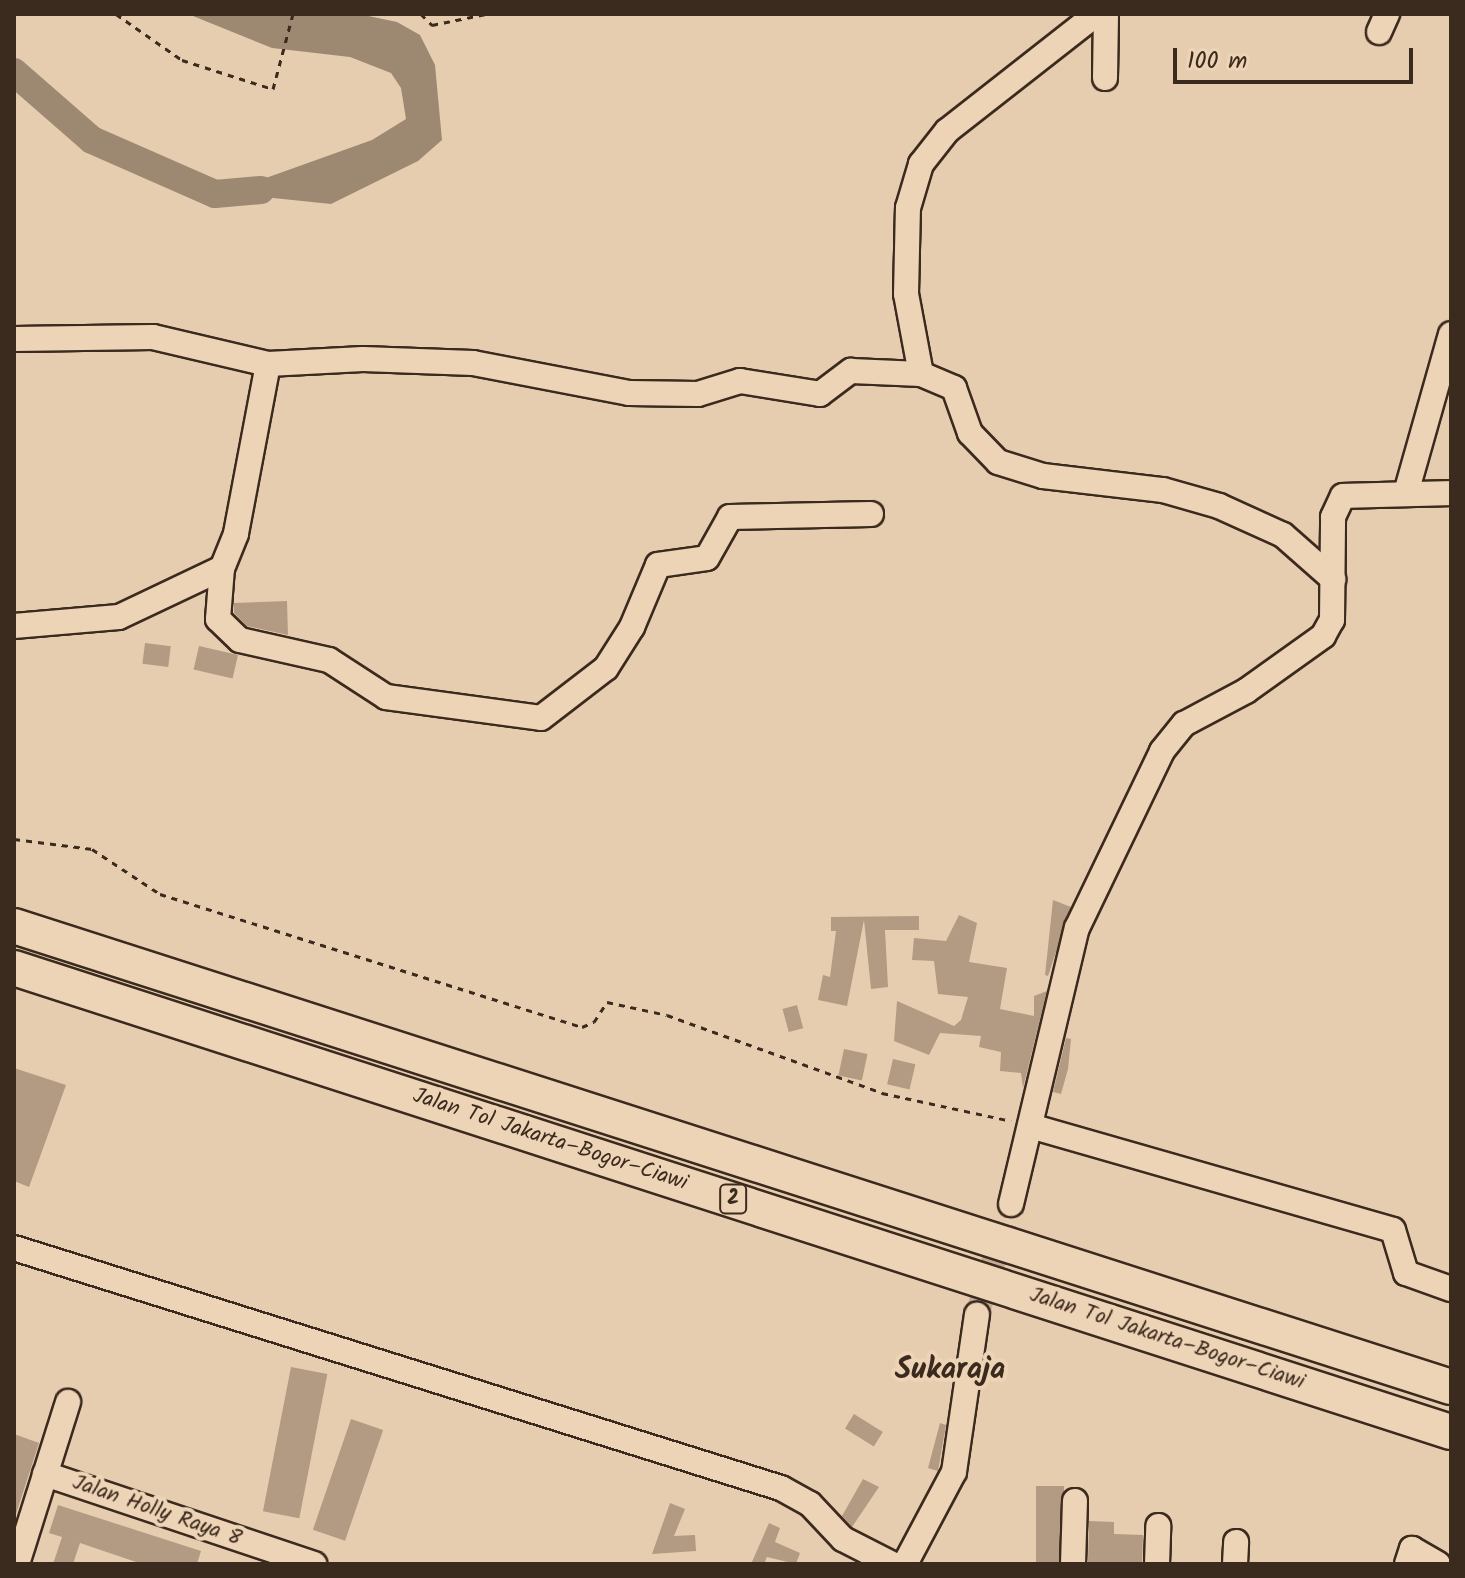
<!DOCTYPE html>
<meta charset="utf-8">
<style>
body{margin:0}
#map{position:relative;width:1465px;height:1578px;overflow:hidden;background:#e7cdb0;font-family:Kalam,sans-serif}
div>[style]{position:absolute}
[style*='--x']{left:calc(var(--x)*1px);top:calc(var(--y)*1px);width:calc(var(--w)*1px);rotate:calc(var(--a)*1deg)}
.water>*{inset:0;background:#9d8872}
.river>*{height:28px;margin:-14px;padding:0 14px;transform-origin:14px;border-radius:14px;background:#9d8872}
.building>*{inset:0;background:#b29a83;transform-origin:0 0}
.minor-tunnel>*{height:24px;margin-top:-12px;transform-origin:0;background:repeating-linear-gradient(90deg,#c5ac93 0 24px,transparent 0 36px)}
.path>*{height:3px;margin-top:-1.5px;transform-origin:0;background:repeating-linear-gradient(90deg,#3b2a1e 0 6px,transparent 0 12px)}
.roads{filter:drop-shadow(2px 0 #3b2a1e) drop-shadow(-2px 0 #3b2a1e) drop-shadow(0 2px #3b2a1e) drop-shadow(0 -2px #3b2a1e)}
.minor>*{height:24px;margin:-12px;padding:0 12px;transform-origin:12px;border-radius:12px;background:#eed4b6}
.highway>*{height:34px;margin:-17px;padding:0 17px;transform-origin:17px;border-radius:17px;background:#eed4b6}
span{translate:-50% -50%;white-space:nowrap;text-align:center;line-height:1.15;-webkit-text-stroke:8px #eed4b6;paint-order:stroke}
.shield-label span{padding:2px 6px;background:#eed4b6;border:2px solid;border-radius:6px;-webkit-text-stroke-width:0}
.shield-label{font-size:20px;color:#3b2a1e;font-weight:700}
.street-label{font-size:22px;color:#3b2a1e}
.district-label{font-size:30px;color:#3b2a1e;font-weight:700}
.frame{position:absolute;inset:0;border:16px solid #3b2a1e;pointer-events:none}
.scale{position:absolute;left:1173px;top:48px;width:240px;height:36px;box-sizing:border-box;border:4px solid #3b2a1e;border-top:0;padding-left:10px;font-size:24px;line-height:28px;white-space:nowrap;color:#3b2a1e;-webkit-text-stroke:6px #eed4b6;paint-order:stroke}
</style>
<div id="map">
<div class="water">
<div style="clip-path:polygon(188px 14px,359px 14px,397px 22px,420px 35px,435px 65px,442px 140px,418px 161px,331px 204px,224px 193px,372px 140px,406px 119px,401px 88px,391px 73px,350px 57px,272px 48px)"></div>
</div>
<div class="river">
<div style="--x:14;--y:72;--w:103;--a:41.1"></div>
<div style="--x:92;--y:140;--w:134;--a:23.7"></div>
<div style="--x:215;--y:194;--w:46;--a:-5"></div>
</div>
<div class="building">
<div style="clip-path:polygon(287px 601px,288px 635px,247px 626px,234px 613px,234px 603px)"></div>
<div style="left:145px;top:643px;width:26px;height:21px;rotate:7deg"></div>
<div style="left:199px;top:646px;width:40px;height:24px;rotate:13deg"></div>
<div style="clip-path:polygon(1053px 900px,1071px 907px,1048px 976px,1045px 975px)"></div>
<div style="clip-path:polygon(959px 915px,977px 923px,969px 962px,1007px 968px,1000px 1009px,1034px 1016px,1034px 996px,1047px 991px,1023px 1088px,1021px 1073px,1000px 1071px,1001px 1052px,979px 1047px,981px 1036px,940px 1033px,929px 1055px,894px 1041px,897px 1001px,954px 1026px,961px 1020px,968px 997px,938px 994px,934px 961px,912px 960px,914px 938px,946px 941px)"></div>
<div style="clip-path:polygon(919px 916px,919px 930px,885px 930px,888px 987px,871px 989px,864px 920px,847px 1006px,818px 1000px,823px 975px,830px 977px,836px 931px,831px 931px,831px 917px)"></div>
<div style="left:797px;top:1005px;width:24px;height:15px;rotate:75deg"></div>
<div style="clip-path:polygon(1066px 1038px,1071px 1039px,1068px 1069px,1061px 1094px,1053px 1092px)"></div>
<div style="left:844px;top:1049px;width:24px;height:27px;rotate:12deg"></div>
<div style="left:893px;top:1059px;width:23px;height:26px;rotate:13deg"></div>
<div style="clip-path:polygon(14px 1068px,66px 1085px,29px 1187px,14px 1181px)"></div>
<div style="left:291px;top:1367px;width:37px;height:147px;rotate:11deg"></div>
<div style="left:854px;top:1414px;width:34px;height:17px;rotate:32deg"></div>
<div style="left:351px;top:1419px;width:34px;height:117px;rotate:19deg"></div>
<div style="clip-path:polygon(940px 1423px,946px 1425px,938px 1471px,928px 1468px)"></div>
<div style="clip-path:polygon(14px 1434px,39px 1443px,16px 1514px,14px 1514px)"></div>
<div style="clip-path:polygon(863px 1479px,879px 1487px,852px 1527px,842px 1516px)"></div>
<div style="left:1036px;top:1486px;width:28px;height:78px"></div>
<div style="clip-path:polygon(670px 1503px,685px 1509px,674px 1536px,695px 1535px,696px 1551px,652px 1554px)"></div>
<div style="clip-path:polygon(58px 1505px,201px 1551px,197px 1564px,142px 1564px,80px 1543px,73px 1564px,53px 1564px,62px 1537px,49px 1533px)"></div>
<div style="clip-path:polygon(1089px 1521px,1114px 1522px,1114px 1534px,1143px 1535px,1142px 1564px,1088px 1564px)"></div>
<div style="clip-path:polygon(769px 1523px,780px 1528px,775px 1542px,800px 1553px,796px 1564px,767px 1557px,764px 1564px,751px 1564px)"></div>
</div>
<div class="minor-tunnel">
<div style="--x:977;--y:1315;--w:116;--a:-73"></div>
</div>
<div class="path">
<div style="--x:116;--y:14;--w:80;--a:34.9"></div>
<div style="--x:182;--y:60;--w:96;--a:17.7"></div>
<div style="--x:273;--y:89;--w:78;--a:-75.1"></div>
<div style="--x:421;--y:14;--w:16;--a:45"></div>
<div style="--x:432;--y:25;--w:55;--a:-11.5"></div>
<div style="--x:14;--y:839;--w:79;--a:7.3"></div>
<div style="--x:92;--y:849;--w:82;--a:33.5"></div>
<div style="--x:160;--y:894;--w:442;--a:17.5"></div>
<div style="--x:582;--y:1027;--w:13;--a:-23"></div>
<div style="--x:594;--y:1022;--w:24;--a:-57"></div>
<div style="--x:607;--y:1002;--w:61;--a:12.2"></div>
<div style="--x:667;--y:1015;--w:229;--a:19.9"></div>
<div style="--x:882;--y:1093;--w:132;--a:12.2"></div>
</div>
<div class="roads">
<div class="minor">
<div style="--x:1379;--y:32;--w:20;--a:-66"></div>
<div style="--x:1105;--y:78;--w:64;--a:-89.1"></div>
<div style="--x:14;--y:339;--w:139;--a:-0.8"></div>
<div style="--x:153;--y:337;--w:118;--a:13.2"></div>
<div style="--x:268;--y:364;--w:95;--a:-3"></div>
<div style="--x:363;--y:359;--w:110;--a:2.1"></div>
<div style="--x:473;--y:363;--w:159;--a:10.9"></div>
<div style="--x:629;--y:393;--w:69;--a:0.8"></div>
<div style="--x:698;--y:394;--w:44;--a:-17.2"></div>
<div style="--x:740;--y:381;--w:81;--a:9.2"></div>
<div style="--x:820;--y:394;--w:39;--a:-37"></div>
<div style="--x:851;--y:371;--w:70;--a:2.5"></div>
<div style="--x:921;--y:374;--w:36;--a:23"></div>
<div style="--x:954;--y:388;--w:48;--a:70.4"></div>
<div style="--x:970;--y:433;--w:40;--a:46"></div>
<div style="--x:998;--y:462;--w:47;--a:17.3"></div>
<div style="--x:1043;--y:476;--w:121;--a:6.7"></div>
<div style="--x:1163;--y:490;--w:58;--a:15.9"></div>
<div style="--x:1219;--y:506;--w:70;--a:24.4"></div>
<div style="--x:1283;--y:535;--w:67;--a:41.3"></div>
<div style="--x:268;--y:364;--w:173;--a:100.7"></div>
<div style="--x:236;--y:534;--w:37;--a:112"></div>
<div style="--x:222;--y:568;--w:51;--a:94.5"></div>
<div style="--x:218;--y:619;--w:30;--a:44"></div>
<div style="--x:240;--y:640;--w:91;--a:12.7"></div>
<div style="--x:329;--y:660;--w:68;--a:33"></div>
<div style="--x:386;--y:697;--w:156;--a:7.7"></div>
<div style="--x:541;--y:718;--w:82;--a:-37.6"></div>
<div style="--x:606;--y:668;--w:49;--a:-57.6"></div>
<div style="--x:632;--y:627;--w:67;--a:-67.2"></div>
<div style="--x:658;--y:565;--w:49;--a:-8.1"></div>
<div style="--x:707;--y:558;--w:47;--a:-60.7"></div>
<div style="--x:730;--y:517;--w:141;--a:-1.2"></div>
<div style="--x:921;--y:374;--w:81;--a:-100.6"></div>
<div style="--x:906;--y:294;--w:86;--a:-88.7"></div>
<div style="--x:908;--y:208;--w:46;--a:-73.5"></div>
<div style="--x:921;--y:164;--w:42;--a:-51.8"></div>
<div style="--x:947;--y:131;--w:189;--a:-38.1"></div>
<div style="--x:1406;--y:493;--w:165;--a:-74.2"></div>
<div style="--x:14;--y:626;--w:105;--a:-4.9"></div>
<div style="--x:119;--y:617;--w:114;--a:-25.4"></div>
<div style="--x:1034;--y:1127;--w:373;--a:16"></div>
<div style="--x:1393;--y:1230;--w:45;--a:73.2"></div>
<div style="--x:1406;--y:1273;--w:48;--a:19.6"></div>
<div style="--x:1011;--y:1204;--w:284;--a:-76.6"></div>
<div style="--x:1077;--y:928;--w:196;--a:-64.3"></div>
<div style="--x:1162;--y:751;--w:35;--a:-51"></div>
<div style="--x:1184;--y:724;--w:70;--a:-28"></div>
<div style="--x:1246;--y:691;--w:95;--a:-35.5"></div>
<div style="--x:1323;--y:636;--w:18;--a:-61"></div>
<div style="--x:1332;--y:620;--w:103;--a:-89.4"></div>
<div style="--x:1333;--y:517;--w:23;--a:-65"></div>
<div style="--x:1343;--y:496;--w:108;--a:-1.6"></div>
<div style="--x:14;--y:1248;--w:804;--a:17.38"></div>
<div style="--x:781;--y:1488;--w:33;--a:29"></div>
<div style="--x:810;--y:1504;--w:48;--a:46.7"></div>
<div style="--x:843;--y:1539;--w:55;--a:27"></div>
<div style="--x:45;--y:1474;--w:284;--a:18.5"></div>
<div style="--x:17;--y:1564;--w:170;--a:-72.5"></div>
<div style="--x:905;--y:1564;--w:104;--a:-62"></div>
<div style="--x:954;--y:1472;--w:159;--a:-81.7"></div>
<div style="--x:1073;--y:1564;--w:63;--a:-88.2"></div>
<div style="--x:1157;--y:1564;--w:38;--a:-88"></div>
<div style="--x:1235;--y:1564;--w:22;--a:-87"></div>
<div style="--x:1407;--y:1564;--w:16;--a:-72"></div>
<div style="--x:1412;--y:1549;--w:30;--a:30"></div>
</div>
<div class="highway">
<div style="--x:14;--y:926;--w:1509;--a:17.79"></div>
<div style="--x:14;--y:968;--w:1510;--a:17.9"></div>
</div>
</div>
<div class="shield-label">
<span style="left:733px;top:1199px">2</span>
</div>
<div class="street-label">
<span style="left:550px;top:1140px;rotate:18deg">Jalan Tol Jakarta–Bogor–Ciawi</span>
<span style="left:1167px;top:1339px;rotate:18deg">Jalan Tol Jakarta–Bogor–Ciawi</span>
<span style="left:157px;top:1511px;rotate:19deg">Jalan Holly Raya 8</span>
</div>
<div class="district-label">
<span style="left:950px;top:1370px">Sukaraja</span>
</div>
<div class="frame"></div>
<div class="scale">100 m</div>
</div>
